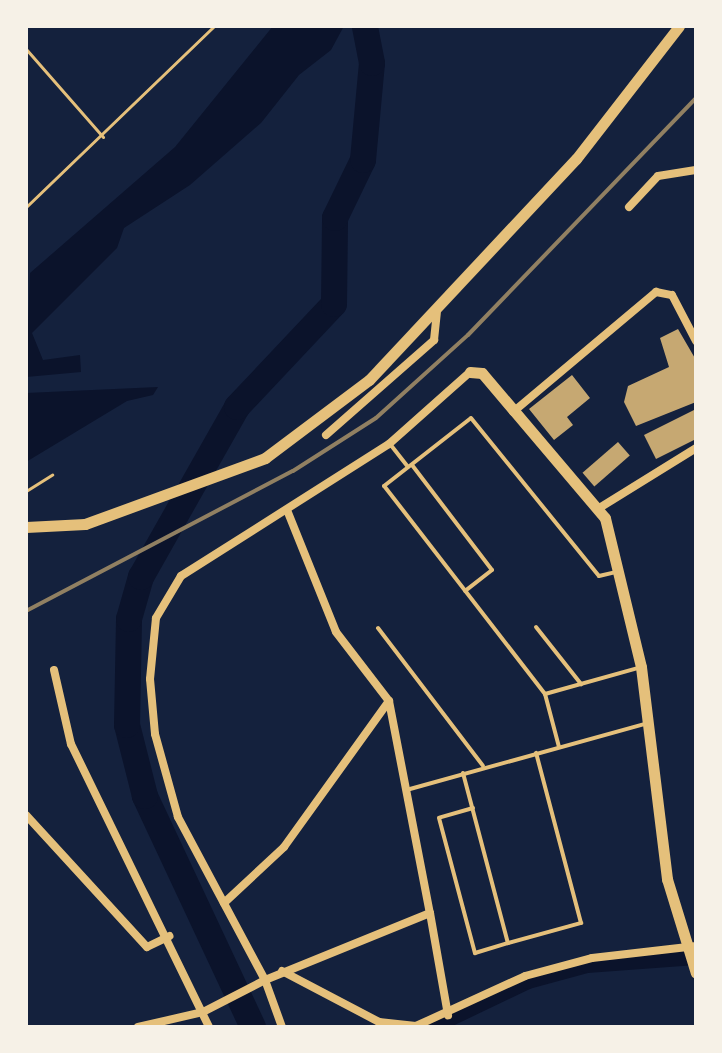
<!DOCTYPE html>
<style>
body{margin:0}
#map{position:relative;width:722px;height:1053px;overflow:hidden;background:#14213d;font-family:Montserrat,sans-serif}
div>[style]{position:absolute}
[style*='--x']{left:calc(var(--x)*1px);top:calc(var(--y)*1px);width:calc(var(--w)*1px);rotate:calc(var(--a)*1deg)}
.water>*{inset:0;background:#0b132b}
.canal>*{height:16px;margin:-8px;padding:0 8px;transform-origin:8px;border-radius:8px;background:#0b132b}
.river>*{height:26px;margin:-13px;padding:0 13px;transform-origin:13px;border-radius:13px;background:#0b132b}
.building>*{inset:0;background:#c6a872;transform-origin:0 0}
.path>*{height:3px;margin:-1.5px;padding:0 1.5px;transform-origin:1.5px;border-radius:1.5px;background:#e5c07b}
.service>*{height:4px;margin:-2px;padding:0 2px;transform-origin:2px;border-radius:2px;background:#e5c07b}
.minor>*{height:8px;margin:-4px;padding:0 4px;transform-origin:4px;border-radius:4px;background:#e5c07b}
.tertiary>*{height:11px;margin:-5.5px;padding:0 5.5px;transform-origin:5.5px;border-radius:5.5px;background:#e5c07b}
.rail>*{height:4px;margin:-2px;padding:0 2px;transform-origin:2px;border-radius:2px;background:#918062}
span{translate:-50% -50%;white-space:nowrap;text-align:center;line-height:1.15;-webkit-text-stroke:6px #f6f1e7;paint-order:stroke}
.frame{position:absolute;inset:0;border:28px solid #f6f1e7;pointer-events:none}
</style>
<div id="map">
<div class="water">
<div style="clip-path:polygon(273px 26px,344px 26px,331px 50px,299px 75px,261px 123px,190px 185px,124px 228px,117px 248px,32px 333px,43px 360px,80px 355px,81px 372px,26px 377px,30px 273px,175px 147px)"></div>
<div style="clip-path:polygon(158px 387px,153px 395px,127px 401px,26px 462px,26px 393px)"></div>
</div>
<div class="canal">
<div style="--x:432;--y:1027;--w:106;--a:-25.6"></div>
<div style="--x:528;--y:981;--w:61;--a:-15.2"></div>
<div style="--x:587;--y:965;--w:109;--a:-4.2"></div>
</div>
<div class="river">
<div style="--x:253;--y:1027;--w:255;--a:-115.1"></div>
<div style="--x:145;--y:796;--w:73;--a:-104.2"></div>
<div style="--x:127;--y:725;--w:106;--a:-88.9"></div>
<div style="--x:129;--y:619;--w:44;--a:-74.1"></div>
<div style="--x:141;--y:577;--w:195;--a:-60.5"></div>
<div style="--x:237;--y:407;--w:141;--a:-46.7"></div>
<div style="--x:334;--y:304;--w:86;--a:-89.3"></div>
<div style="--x:335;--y:218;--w:64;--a:-64.2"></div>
<div style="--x:363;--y:160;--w:97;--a:-84.7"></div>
<div style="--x:372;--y:63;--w:38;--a:-101"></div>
</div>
<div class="building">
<div style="clip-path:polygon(678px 329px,696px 360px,696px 402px,636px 426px,624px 402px,628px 386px,669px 367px,660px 338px)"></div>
<div style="clip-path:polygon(572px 375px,590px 398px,567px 417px,573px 425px,554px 440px,529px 409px)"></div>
<div style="clip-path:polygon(696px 409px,696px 439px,656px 459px,644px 435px)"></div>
<div style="left:618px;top:442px;width:18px;height:47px;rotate:49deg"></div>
</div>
<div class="path">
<div style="--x:26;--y:49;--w:117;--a:48.8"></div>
<div style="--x:26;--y:207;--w:261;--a:-43.9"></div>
<div style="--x:26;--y:491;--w:31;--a:-32"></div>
</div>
<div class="service">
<div style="--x:390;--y:444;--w:29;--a:52"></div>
<div style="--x:412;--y:465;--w:132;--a:52.7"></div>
<div style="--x:492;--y:570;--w:34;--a:142"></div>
<div style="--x:536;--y:627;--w:73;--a:51.7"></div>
<div style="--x:378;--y:628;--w:173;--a:52.7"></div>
<div style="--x:545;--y:694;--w:97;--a:-15.6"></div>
<div style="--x:559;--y:747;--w:55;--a:-104.8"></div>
<div style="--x:545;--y:694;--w:263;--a:-127.7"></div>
<div style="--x:384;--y:486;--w:110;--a:-38"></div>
<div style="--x:471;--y:418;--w:203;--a:51"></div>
<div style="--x:599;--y:576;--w:17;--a:-13"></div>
<div style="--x:463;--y:773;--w:176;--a:75.2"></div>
<div style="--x:508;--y:943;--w:76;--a:-15.3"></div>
<div style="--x:581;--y:923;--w:176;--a:-104.8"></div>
<div style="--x:410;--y:789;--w:243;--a:-15.5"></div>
<div style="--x:473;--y:808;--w:35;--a:164"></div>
<div style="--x:439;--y:818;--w:140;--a:75.1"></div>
<div style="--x:475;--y:953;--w:34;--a:-17"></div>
</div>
<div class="minor">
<div style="--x:629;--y:207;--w:42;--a:-46.9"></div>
<div style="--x:658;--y:176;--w:38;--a:-9"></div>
<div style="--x:513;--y:412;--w:187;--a:-40"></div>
<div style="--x:656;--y:292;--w:16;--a:11"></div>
<div style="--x:672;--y:295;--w:52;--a:62.4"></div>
<div style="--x:326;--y:435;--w:144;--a:-41.3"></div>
<div style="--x:434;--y:340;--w:27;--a:-84"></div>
<div style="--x:601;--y:507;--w:112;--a:-31.8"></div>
<div style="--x:287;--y:510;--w:131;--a:68.1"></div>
<div style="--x:336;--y:632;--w:87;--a:52.5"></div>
<div style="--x:389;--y:701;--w:216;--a:79.1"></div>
<div style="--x:430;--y:913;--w:178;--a:157.9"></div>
<div style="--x:265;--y:980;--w:185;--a:-118.1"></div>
<div style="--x:178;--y:817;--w:86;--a:-105.5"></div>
<div style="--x:155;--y:734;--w:55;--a:-95.2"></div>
<div style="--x:150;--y:679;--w:61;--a:-84.4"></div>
<div style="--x:156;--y:618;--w:49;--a:-59.2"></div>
<div style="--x:181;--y:576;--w:246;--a:-32.4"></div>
<div style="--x:389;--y:444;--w:108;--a:-41.6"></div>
<div style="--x:54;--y:670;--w:76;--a:77.1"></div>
<div style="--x:71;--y:744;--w:315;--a:64"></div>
<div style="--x:26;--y:815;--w:179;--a:47.5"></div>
<div style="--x:147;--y:947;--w:25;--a:-26"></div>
<div style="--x:224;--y:903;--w:82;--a:-43"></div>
<div style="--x:284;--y:847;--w:180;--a:-54.3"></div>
<div style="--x:430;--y:913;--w:104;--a:80"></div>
<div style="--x:282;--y:971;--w:110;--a:27.7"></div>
<div style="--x:379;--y:1022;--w:37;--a:6"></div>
<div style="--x:416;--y:1026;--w:120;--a:-24.6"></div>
<div style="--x:525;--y:976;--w:69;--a:-15"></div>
<div style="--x:592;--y:958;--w:105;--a:-6.6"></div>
<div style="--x:138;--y:1027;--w:67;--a:-13"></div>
<div style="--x:203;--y:1012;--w:70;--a:-27.3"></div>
<div style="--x:265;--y:980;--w:50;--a:70.1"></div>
</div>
<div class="tertiary">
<div style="--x:470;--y:372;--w:12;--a:5"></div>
<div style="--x:482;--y:373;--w:190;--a:49.7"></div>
<div style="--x:605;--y:518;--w:153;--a:76.4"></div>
<div style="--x:641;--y:667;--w:214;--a:83"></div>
<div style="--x:667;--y:879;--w:98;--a:72.9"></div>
<div style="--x:26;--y:527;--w:59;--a:-2.9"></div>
<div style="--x:85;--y:524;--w:192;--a:-20.1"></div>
<div style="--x:265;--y:458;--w:130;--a:-36.9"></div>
<div style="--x:369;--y:380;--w:303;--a:-46.9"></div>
<div style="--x:576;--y:159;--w:168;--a:-52.2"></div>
</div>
<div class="rail">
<div style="--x:26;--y:611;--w:301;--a:-27.7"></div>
<div style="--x:293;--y:471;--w:98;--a:-32.6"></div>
<div style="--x:376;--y:418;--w:124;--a:-42.1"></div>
<div style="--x:468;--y:335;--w:329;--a:-46.1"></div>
</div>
<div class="frame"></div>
</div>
